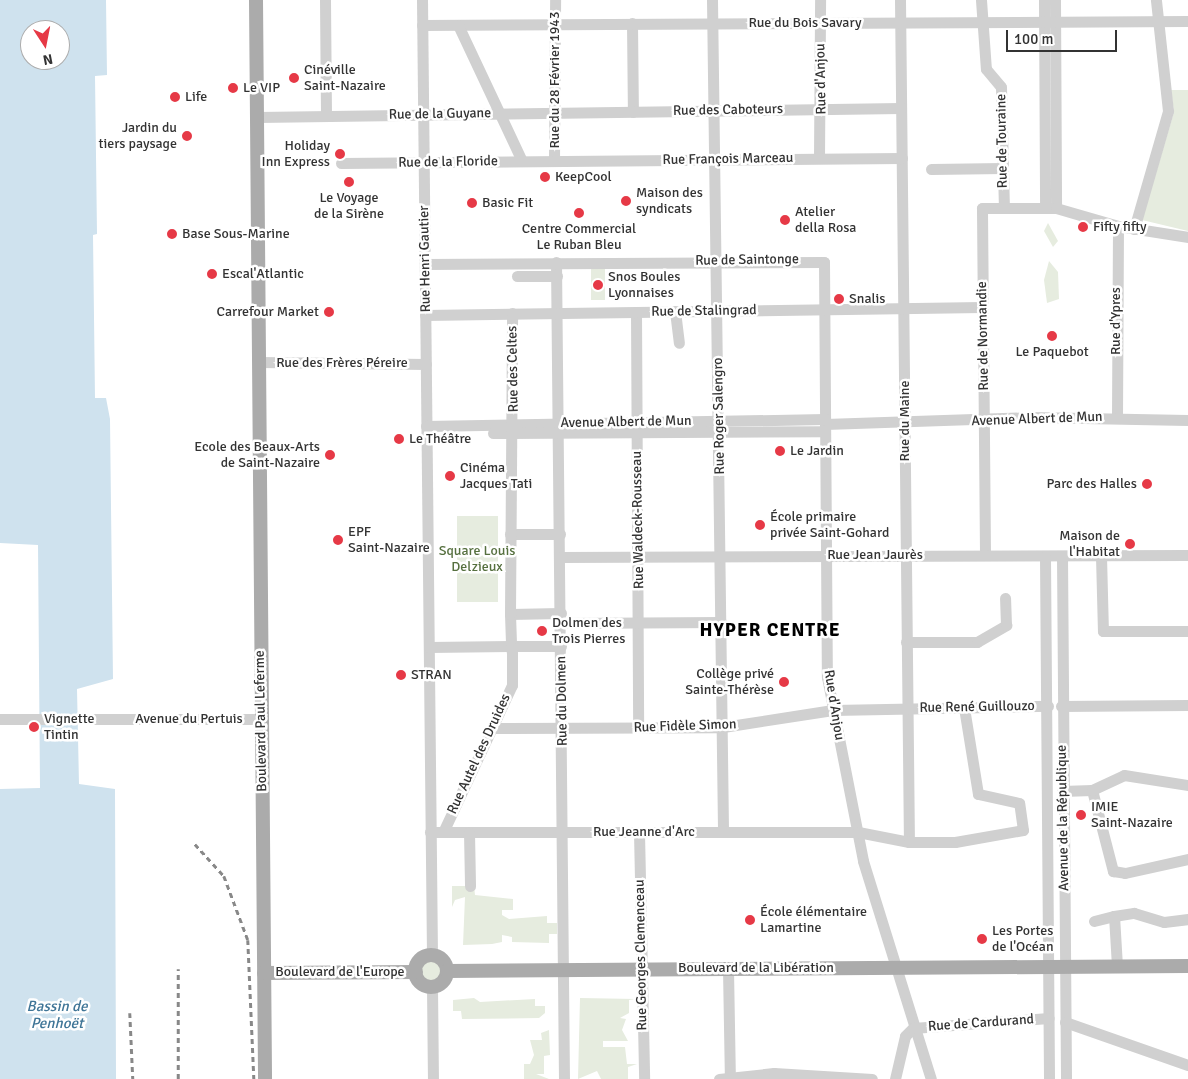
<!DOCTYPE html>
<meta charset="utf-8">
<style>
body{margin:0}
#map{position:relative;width:1188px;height:1079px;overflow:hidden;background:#fff;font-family:Signika,sans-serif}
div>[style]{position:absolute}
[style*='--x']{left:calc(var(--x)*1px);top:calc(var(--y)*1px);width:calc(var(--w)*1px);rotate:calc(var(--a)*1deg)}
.green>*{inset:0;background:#e6ecdf;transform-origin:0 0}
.round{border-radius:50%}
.water>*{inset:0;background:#cfe2ee}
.minor>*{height:11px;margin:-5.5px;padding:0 5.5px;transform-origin:5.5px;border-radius:5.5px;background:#d0d0d0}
.major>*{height:14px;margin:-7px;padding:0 7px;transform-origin:7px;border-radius:7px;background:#ababab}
.major>.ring{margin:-7px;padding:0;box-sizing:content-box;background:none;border:14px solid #ababab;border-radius:50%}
.rail>*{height:2.5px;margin-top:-1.25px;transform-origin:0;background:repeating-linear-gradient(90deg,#888 0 5px,transparent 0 9px)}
.dots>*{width:14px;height:14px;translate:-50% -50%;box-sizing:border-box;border:2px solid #fff;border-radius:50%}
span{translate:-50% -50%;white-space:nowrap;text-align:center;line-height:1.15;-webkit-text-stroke:5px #fff;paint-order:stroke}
.street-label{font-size:14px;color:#333}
.poi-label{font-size:14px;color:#333}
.left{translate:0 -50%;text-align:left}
.right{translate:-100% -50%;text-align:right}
.park-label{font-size:14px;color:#56703f}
.water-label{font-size:15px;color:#3f7597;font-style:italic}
.district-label{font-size:19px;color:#000;font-weight:700;letter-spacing:1px}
.north{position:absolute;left:20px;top:20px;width:50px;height:50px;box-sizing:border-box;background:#fff;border:1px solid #adadad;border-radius:50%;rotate:169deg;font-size:14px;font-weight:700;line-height:20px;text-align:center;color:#333}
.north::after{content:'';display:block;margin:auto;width:18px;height:22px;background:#e63946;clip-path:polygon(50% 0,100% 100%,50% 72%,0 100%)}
.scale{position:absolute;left:1006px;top:30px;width:111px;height:22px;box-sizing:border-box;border:2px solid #333;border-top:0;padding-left:6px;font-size:15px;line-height:18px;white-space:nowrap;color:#333;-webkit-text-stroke:4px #fff;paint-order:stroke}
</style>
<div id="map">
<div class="green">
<div style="clip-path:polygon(1171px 90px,1188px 90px,1188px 231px,1142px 220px,1174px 112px)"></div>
<div style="clip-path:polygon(1048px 223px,1058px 241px,1053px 247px,1044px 231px)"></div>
<div style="clip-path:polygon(1049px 261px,1058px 272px,1059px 299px,1047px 303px,1044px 280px)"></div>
<div style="left:591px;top:269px;width:14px;height:31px"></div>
<div style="left:457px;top:516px;width:41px;height:86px"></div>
<div style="clip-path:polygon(452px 886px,474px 886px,475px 895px,513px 899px,513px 910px,502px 910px,502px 915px,509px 919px,547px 916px,547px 923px,557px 923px,557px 934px,549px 934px,549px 943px,512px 942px,512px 937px,502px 935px,502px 942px,492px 944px,463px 945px,465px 897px,455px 900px,452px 907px)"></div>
<div class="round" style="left:421px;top:960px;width:22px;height:22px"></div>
<div style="clip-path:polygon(474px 998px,480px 1002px,535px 999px,535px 1006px,545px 1006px,545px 1013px,539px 1018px,462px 1019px,461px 1011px,453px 1011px,453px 1000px)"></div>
<div style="clip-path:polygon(580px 998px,636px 999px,629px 1000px,629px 1013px,620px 1018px,626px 1019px,622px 1030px,628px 1041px,603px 1041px,603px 1047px,625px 1047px,627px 1064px,637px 1064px,628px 1067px,628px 1079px,601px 1079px,597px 1071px,578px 1079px)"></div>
<div style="clip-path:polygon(549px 1030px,550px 1055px,544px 1056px,544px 1074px,536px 1074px,549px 1079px,524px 1079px,524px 1064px,530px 1064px,534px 1055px,530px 1040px,542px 1040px,541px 1033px)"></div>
</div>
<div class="water">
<div style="clip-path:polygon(evenodd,0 0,106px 0,107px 75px,95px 76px,97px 234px,93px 235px,95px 398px,106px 398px,110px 419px,113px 679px,77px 689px,79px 784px,115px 789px,116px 1079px,0 1079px,0 789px,40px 788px,38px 545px,0 543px,0 0,30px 30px,60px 30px,60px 60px,30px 60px,30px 30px)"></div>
</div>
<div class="minor">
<div style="--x:325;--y:0;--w:115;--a:89.5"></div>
<div style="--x:422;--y:0;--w:955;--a:89.4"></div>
<div style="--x:712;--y:0;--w:832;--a:89.24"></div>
<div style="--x:900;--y:0;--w:842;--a:89.39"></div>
<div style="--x:981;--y:0;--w:69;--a:85.9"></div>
<div style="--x:986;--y:69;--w:23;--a:50"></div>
<div style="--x:1001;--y:87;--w:120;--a:88.6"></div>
<div style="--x:1044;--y:0;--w:207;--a:89.7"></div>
<div style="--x:1055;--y:0;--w:208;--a:89.7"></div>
<div style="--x:632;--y:23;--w:89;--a:89.4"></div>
<div style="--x:422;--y:25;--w:766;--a:-0.3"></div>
<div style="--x:458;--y:25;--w:150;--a:64.8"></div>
<div style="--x:258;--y:117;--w:643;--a:-0.8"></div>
<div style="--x:819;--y:158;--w:158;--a:-89.6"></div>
<div style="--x:554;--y:161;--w:161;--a:-89.6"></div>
<div style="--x:341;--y:163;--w:561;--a:-0.51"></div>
<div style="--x:931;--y:169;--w:72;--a:-0.8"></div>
<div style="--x:1134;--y:229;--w:123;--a:-73.9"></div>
<div style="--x:1168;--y:111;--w:112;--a:-96.2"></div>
<div style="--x:556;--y:262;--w:817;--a:89.44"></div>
<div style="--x:425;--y:264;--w:399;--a:-0.3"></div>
<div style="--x:824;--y:262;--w:415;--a:89.6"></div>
<div style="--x:827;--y:677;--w:187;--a:78.9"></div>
<div style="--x:863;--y:861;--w:228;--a:72.7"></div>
<div style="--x:517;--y:276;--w:40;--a:0"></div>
<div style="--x:675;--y:311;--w:32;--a:83"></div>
<div style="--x:636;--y:312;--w:415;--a:89.7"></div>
<div style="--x:425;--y:315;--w:557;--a:-0.82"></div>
<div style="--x:259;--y:362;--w:167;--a:0.7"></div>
<div style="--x:1117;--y:417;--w:191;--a:-89.7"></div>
<div style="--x:825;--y:424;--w:206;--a:-1.9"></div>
<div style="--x:1031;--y:417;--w:157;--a:1.1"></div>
<div style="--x:426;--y:426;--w:399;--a:-1"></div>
<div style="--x:493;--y:433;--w:332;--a:-0.3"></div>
<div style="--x:510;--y:534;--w:50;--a:0"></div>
<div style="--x:985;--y:554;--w:346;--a:-90.5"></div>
<div style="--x:982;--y:208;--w:74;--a:0"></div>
<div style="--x:1056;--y:208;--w:65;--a:16.2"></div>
<div style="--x:1118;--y:226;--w:71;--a:8.9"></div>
<div style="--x:1062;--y:556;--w:523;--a:89.56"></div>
<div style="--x:1101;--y:556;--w:75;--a:88.5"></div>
<div style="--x:1103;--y:631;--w:85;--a:0"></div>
<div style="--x:560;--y:557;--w:628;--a:-0.18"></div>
<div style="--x:1045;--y:557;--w:522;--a:89.56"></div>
<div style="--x:561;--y:613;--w:51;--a:178.9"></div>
<div style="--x:510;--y:614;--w:32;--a:88"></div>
<div style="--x:511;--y:646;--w:50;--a:0"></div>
<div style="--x:510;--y:614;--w:301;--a:-89.6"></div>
<div style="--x:561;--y:623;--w:160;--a:-0.4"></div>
<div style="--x:906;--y:642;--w:71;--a:0"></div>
<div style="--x:977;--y:642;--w:34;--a:-30"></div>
<div style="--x:1006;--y:625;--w:27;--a:-92"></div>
<div style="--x:429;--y:647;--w:82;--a:-0.7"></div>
<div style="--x:511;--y:646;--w:7;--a:82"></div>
<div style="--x:512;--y:653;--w:32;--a:90"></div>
<div style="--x:512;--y:685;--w:162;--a:115.1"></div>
<div style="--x:1061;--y:706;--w:127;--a:-0.5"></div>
<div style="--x:0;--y:719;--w:261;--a:0"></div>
<div style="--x:491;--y:728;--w:232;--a:-0.2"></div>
<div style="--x:723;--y:727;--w:111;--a:-8.8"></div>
<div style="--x:833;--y:710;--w:215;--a:-1.1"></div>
<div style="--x:1092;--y:790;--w:84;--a:75.5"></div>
<div style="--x:1113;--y:871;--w:12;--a:9"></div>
<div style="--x:1125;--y:873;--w:65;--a:-12.5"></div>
<div style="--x:1062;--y:791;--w:30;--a:-2"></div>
<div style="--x:1092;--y:790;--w:35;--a:-25"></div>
<div style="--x:1124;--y:775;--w:65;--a:8.9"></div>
<div style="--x:430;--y:832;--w:428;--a:0"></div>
<div style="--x:858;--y:832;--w:52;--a:11.1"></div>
<div style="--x:909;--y:842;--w:46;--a:0"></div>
<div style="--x:955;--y:842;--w:69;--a:-10"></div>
<div style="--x:1023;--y:830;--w:27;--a:-98"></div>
<div style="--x:1019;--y:803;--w:42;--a:-167.6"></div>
<div style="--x:978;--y:794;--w:87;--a:-99.2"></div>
<div style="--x:469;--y:832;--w:54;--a:88.9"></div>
<div style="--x:639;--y:832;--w:247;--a:88.8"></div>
<div style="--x:1094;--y:921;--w:21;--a:-14"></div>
<div style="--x:1117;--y:966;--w:50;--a:-93.4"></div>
<div style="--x:1114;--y:916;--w:20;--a:-9"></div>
<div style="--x:1134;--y:913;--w:31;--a:17"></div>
<div style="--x:1164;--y:922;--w:24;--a:-7"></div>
<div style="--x:728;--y:969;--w:110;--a:89"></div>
<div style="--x:432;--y:987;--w:92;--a:89.4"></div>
<div style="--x:1065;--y:1022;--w:130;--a:19.3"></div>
<div style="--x:719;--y:1079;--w:55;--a:-6.2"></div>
<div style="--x:774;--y:1073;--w:98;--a:3.5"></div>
<div style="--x:895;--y:1079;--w:44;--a:-76.9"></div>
<div style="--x:905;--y:1036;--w:11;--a:-45"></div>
<div style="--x:913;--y:1028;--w:136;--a:-4.2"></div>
</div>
<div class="major">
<div style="--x:256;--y:0;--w:1079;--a:89.52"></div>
<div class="ring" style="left:415px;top:955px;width:18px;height:18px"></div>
<div style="--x:447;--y:971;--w:741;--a:-0.39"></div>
<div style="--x:264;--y:973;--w:152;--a:-0.4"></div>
</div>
<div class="rail">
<div style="--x:195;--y:844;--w:43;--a:47.8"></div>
<div style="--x:224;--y:876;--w:68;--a:69.4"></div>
<div style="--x:248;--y:940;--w:139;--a:87.5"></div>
<div style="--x:130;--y:1013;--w:66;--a:87.4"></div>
<div style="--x:178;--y:1079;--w:110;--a:-90"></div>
</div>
<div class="dots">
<div style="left:294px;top:78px;background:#e63946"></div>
<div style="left:233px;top:88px;background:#e63946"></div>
<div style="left:175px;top:97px;background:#e63946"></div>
<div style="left:187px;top:136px;background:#e63946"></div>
<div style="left:340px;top:154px;background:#e63946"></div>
<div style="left:545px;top:177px;background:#e63946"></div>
<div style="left:349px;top:182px;background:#e63946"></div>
<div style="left:626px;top:201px;background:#e63946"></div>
<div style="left:472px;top:203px;background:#e63946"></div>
<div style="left:579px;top:213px;background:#e63946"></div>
<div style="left:785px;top:220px;background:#e63946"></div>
<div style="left:1083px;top:227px;background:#e63946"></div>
<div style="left:172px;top:234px;background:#e63946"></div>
<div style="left:212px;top:274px;background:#e63946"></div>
<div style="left:598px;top:285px;background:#e63946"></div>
<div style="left:839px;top:299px;background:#e63946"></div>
<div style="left:329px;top:312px;background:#e63946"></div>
<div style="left:1052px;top:336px;background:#e63946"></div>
<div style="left:399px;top:439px;background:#e63946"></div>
<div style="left:780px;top:451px;background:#e63946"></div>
<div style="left:330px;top:455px;background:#e63946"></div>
<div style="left:450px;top:476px;background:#e63946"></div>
<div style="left:1147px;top:484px;background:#e63946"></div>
<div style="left:760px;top:525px;background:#e63946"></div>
<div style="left:338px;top:540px;background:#e63946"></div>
<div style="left:1130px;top:544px;background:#e63946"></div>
<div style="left:542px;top:631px;background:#e63946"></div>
<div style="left:401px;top:675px;background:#e63946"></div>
<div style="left:784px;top:682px;background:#e63946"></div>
<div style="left:34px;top:727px;background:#e63946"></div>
<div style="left:1081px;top:815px;background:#e63946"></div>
<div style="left:750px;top:920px;background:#e63946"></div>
<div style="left:982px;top:939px;background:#e63946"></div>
</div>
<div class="street-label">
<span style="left:805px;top:23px">Rue du Bois Savary</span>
<span style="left:821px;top:79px;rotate:-91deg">Rue d'Anjou</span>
<span style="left:555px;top:80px;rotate:-90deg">Rue du 28 Février 1943</span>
<span style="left:728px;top:110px;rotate:-1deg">Rue des Caboteurs</span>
<span style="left:440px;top:114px;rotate:-1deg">Rue de la Guyane</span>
<span style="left:1002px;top:141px;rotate:-91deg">Rue de Touraine</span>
<span style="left:728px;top:159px;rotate:-1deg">Rue François Marceau</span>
<span style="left:448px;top:162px;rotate:-1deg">Rue de la Floride</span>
<span style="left:425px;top:259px;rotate:-91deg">Rue Henri Gautier</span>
<span style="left:747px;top:260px;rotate:-1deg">Rue de Saintonge</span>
<span style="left:704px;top:311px;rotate:-1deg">Rue de Stalingrad</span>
<span style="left:1116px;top:321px;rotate:-90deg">Rue d'Ypres</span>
<span style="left:983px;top:336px;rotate:-91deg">Rue de Normandie</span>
<span style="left:342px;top:363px">Rue des Frères Péreire</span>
<span style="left:513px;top:369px;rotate:-91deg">Rue des Celtes</span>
<span style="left:719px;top:416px;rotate:-91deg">Rue Roger Salengro</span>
<span style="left:1037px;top:419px;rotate:-2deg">Avenue Albert de Mun</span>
<span style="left:905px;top:421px;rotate:-90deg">Rue du Maine</span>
<span style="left:626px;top:422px;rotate:-1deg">Avenue Albert de Mun</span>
<span style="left:638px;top:520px;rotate:-91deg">Rue Waldeck-Rousseau</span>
<span style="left:875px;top:555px">Rue Jean Jaurès</span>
<span style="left:562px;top:701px;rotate:-91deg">Rue du Dolmen</span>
<span style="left:834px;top:705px;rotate:81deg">Rue d'Anjou</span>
<span style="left:977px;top:707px;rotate:-1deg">Rue René Guillouzo</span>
<span style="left:189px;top:719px">Avenue du Pertuis</span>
<span style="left:261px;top:721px;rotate:-91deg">Boulevard Paul Leferme</span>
<span style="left:685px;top:726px;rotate:-2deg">Rue Fidèle Simon</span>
<span style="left:479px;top:754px;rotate:-65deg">Rue Autel des Druides</span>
<span style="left:1063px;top:818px;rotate:-91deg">Avenue de la République</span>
<span style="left:644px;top:832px">Rue Jeanne d'Arc</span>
<span style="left:641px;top:955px;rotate:-91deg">Rue Georges Clemenceau</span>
<span style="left:756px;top:968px">Boulevard de la Libération</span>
<span style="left:340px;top:972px">Boulevard de l'Europe</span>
<span style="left:981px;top:1023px;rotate:-4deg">Rue de Cardurand</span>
</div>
<div class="poi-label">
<span class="left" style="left:304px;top:78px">Cinéville<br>Saint-Nazaire</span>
<span class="left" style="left:243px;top:88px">Le VIP</span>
<span class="left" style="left:185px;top:97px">Life</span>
<span class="right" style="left:177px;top:136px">Jardin du<br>tiers paysage</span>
<span class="right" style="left:330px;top:154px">Holiday<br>Inn Express</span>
<span class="left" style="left:555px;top:177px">KeepCool</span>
<span class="left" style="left:636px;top:201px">Maison des<br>syndicats</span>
<span style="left:349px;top:206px">Le Voyage<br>de la Sirène</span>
<span class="left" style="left:482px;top:203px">Basic Fit</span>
<span class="left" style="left:795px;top:220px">Atelier<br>della Rosa</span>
<span class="left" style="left:1093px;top:227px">Fifty fifty</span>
<span style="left:579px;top:237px">Centre Commercial<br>Le Ruban Bleu</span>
<span class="left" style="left:182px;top:234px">Base Sous-Marine</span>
<span class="left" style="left:222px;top:274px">Escal'Atlantic</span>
<span class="left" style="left:608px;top:285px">Snos Boules<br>Lyonnaises</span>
<span class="left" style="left:849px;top:299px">Snalis</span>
<span class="right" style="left:319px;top:312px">Carrefour Market</span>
<span style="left:1052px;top:352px">Le Paquebot</span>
<span class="left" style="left:409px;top:439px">Le Théâtre</span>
<span class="right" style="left:320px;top:455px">Ecole des Beaux-Arts<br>de Saint-Nazaire</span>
<span class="left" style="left:790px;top:451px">Le Jardin</span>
<span class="left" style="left:460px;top:476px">Cinéma<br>Jacques Tati</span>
<span class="right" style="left:1137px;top:484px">Parc des Halles</span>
<span class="left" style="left:770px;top:525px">École primaire<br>privée Saint-Gohard</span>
<span class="left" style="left:348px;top:540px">EPF<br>Saint-Nazaire</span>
<span class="right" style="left:1120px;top:544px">Maison de<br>l'Habitat</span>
<span class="left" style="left:552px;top:631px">Dolmen des<br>Trois Pierres</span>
<span class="right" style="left:774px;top:682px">Collège privé<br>Sainte-Thérèse</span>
<span class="left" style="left:411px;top:675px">STRAN</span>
<span class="left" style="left:44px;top:727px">Vignette<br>Tintin</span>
<span class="left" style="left:1091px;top:815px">IMIE<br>Saint-Nazaire</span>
<span class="left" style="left:760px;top:920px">École élémentaire<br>Lamartine</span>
<span class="left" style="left:992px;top:939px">Les Portes<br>de l'Océan</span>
</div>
<div class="park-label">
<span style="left:477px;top:559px">Square Louis<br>Delzieux</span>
</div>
<div class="water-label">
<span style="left:57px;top:1015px">Bassin de<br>Penhoët</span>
</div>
<div class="district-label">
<span style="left:770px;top:631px">HYPER CENTRE</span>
</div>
<div class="north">N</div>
<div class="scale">100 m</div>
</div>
